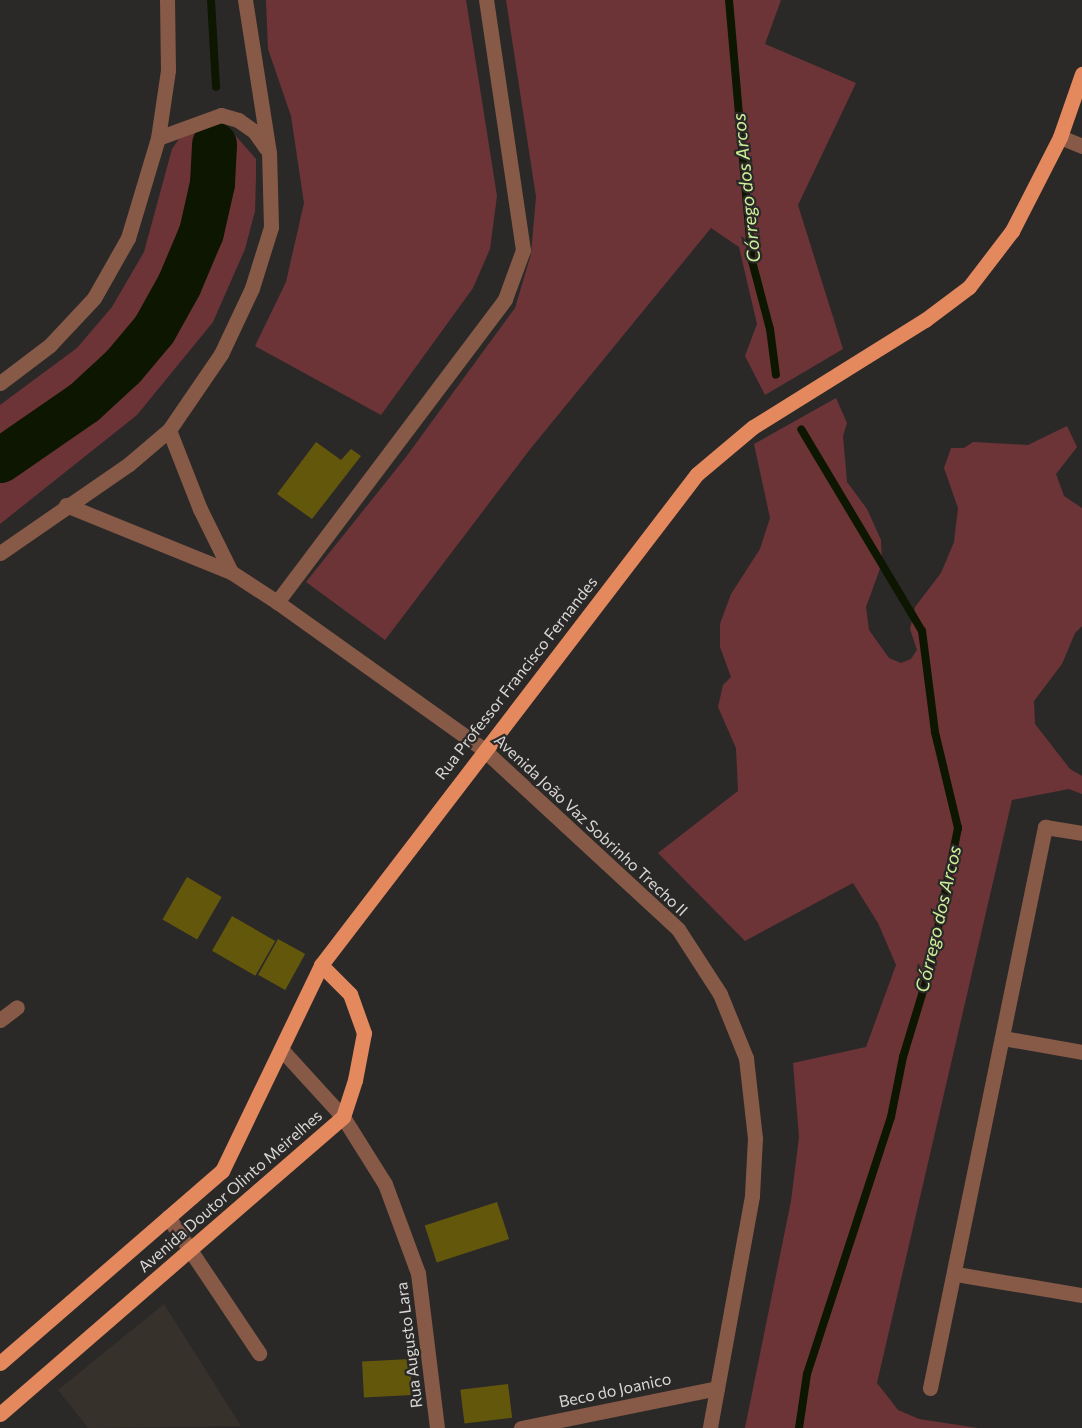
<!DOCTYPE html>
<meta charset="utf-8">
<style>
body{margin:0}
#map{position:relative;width:1082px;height:1428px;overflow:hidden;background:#2b2928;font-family:Commissioner,sans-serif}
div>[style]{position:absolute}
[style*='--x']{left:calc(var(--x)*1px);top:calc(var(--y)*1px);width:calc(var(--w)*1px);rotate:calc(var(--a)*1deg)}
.built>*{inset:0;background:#37312b}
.green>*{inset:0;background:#6d3438}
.stream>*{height:8px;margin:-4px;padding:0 4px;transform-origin:4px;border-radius:4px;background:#0d1600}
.river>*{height:45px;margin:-22.5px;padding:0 22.5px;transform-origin:22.5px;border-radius:22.5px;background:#0d1600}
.building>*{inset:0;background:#63570c;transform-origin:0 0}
.minor>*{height:15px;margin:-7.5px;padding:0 7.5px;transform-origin:7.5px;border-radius:7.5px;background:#875a47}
.major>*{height:15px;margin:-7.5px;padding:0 7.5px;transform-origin:7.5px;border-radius:7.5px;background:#e4885e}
span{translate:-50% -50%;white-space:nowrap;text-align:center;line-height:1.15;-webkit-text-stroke:4.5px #2b2928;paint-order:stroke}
.street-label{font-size:16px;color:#d8d7d5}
.water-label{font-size:18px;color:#cff199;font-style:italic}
</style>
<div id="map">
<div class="built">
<div style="clip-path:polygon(164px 1304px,241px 1426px,88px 1428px,58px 1390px)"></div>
</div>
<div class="green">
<div style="clip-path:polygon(266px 0,466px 0,497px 196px,490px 249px,473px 288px,381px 415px,255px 346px,286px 282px,304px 203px,291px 116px,268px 49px)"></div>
<div style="clip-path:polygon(506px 0,781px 0,765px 44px,856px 83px,798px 205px,843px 349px,765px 395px,745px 356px,757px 324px,739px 247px,711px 228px,531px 448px,385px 640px,306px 582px,406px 457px,515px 308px,531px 254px,536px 197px)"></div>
<div style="clip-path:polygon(205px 131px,234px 134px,256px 159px,256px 177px,255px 211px,245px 249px,213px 322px,137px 415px,0 524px,0 405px,77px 348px,112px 307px,144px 252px,172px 149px,181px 136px)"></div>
<div style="clip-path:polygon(836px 398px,847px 423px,843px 436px,847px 482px,867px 509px,881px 540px,882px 563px,866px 607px,869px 630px,889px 658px,901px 663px,911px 659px,917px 650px,910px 629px,915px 607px,941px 573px,954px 542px,958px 508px,944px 468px,951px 448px,964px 448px,973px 442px,1028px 445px,1067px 426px,1077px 447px,1056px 474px,1064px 496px,1082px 508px,1082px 626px,1075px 633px,1062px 664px,1034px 701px,1035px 724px,1070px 769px,1082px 776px,1082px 794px,1069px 789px,1012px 800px,877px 1383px,898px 1410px,919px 1419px,978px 1428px,745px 1428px,791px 1201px,799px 1137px,793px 1063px,866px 1047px,896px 965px,878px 923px,853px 883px,745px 941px,658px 853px,738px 791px,736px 748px,718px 707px,723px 685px,731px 677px,720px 647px,720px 624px,731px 594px,760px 549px,770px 518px,754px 444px)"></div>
</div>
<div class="stream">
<div style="--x:211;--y:0;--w:87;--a:86.7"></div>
<div style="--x:729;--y:0;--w:262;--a:85"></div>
<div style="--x:752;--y:261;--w:70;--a:75.2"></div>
<div style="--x:770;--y:329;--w:46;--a:82.6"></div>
<div style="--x:799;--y:1428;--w:55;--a:-81.6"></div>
<div style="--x:807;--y:1374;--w:270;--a:-71.9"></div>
<div style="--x:891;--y:1117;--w:61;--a:-78.7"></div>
<div style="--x:903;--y:1057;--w:93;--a:-73.1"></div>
<div style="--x:930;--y:968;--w:143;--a:-78.7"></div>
<div style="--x:958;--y:828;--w:99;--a:-103.5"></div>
<div style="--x:935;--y:732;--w:102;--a:-97.3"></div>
<div style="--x:922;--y:631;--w:235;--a:-120.9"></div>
</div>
<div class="river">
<div style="--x:0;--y:460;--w:102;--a:-34.6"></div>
<div style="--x:84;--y:402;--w:53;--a:-42.7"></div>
<div style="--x:123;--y:366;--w:48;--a:-50"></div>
<div style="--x:154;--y:329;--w:51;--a:-60.9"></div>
<div style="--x:179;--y:284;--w:56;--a:-67.1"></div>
<div style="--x:201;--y:232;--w:50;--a:-77.3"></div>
<div style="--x:212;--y:183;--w:39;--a:-87"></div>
</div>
<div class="building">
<div style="clip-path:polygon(316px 442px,341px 460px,351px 449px,361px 456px,312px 519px,277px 494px)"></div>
<div style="left:187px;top:877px;width:40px;height:49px;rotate:30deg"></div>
<div style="left:232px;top:916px;width:50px;height:40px;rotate:30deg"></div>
<div style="left:278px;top:939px;width:31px;height:41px;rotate:29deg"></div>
<div style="left:497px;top:1202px;width:39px;height:76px;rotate:72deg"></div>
<div style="left:410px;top:1359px;width:36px;height:48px;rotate:87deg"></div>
<div style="left:508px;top:1384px;width:34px;height:48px;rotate:83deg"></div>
</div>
<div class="minor">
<div style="--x:1060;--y:137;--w:24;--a:22"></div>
<div style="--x:158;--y:138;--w:67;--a:-20.1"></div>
<div style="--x:221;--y:115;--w:18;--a:16"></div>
<div style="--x:238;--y:120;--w:19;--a:35"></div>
<div style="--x:254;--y:131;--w:21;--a:55"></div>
<div style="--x:0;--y:383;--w:63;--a:-37.2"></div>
<div style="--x:50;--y:345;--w:64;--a:-46.9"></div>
<div style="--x:94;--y:298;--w:69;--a:-60.5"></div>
<div style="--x:128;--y:238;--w:104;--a:-73.3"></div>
<div style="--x:158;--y:138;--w:69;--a:-81.6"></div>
<div style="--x:168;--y:70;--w:70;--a:-90.8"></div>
<div style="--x:169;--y:430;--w:85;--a:68.6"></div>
<div style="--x:200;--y:509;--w:70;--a:63.8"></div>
<div style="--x:66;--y:505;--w:178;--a:22.1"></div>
<div style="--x:231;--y:572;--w:55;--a:33.1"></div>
<div style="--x:277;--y:602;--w:253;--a:35.5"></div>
<div style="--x:483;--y:749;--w:265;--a:42.7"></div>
<div style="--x:678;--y:929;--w:77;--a:57.1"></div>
<div style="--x:720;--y:994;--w:69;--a:67.9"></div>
<div style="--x:746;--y:1058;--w:81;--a:83.6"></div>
<div style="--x:755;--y:1138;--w:58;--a:93"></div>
<div style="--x:752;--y:1196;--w:236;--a:100.3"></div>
<div style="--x:0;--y:553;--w:157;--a:-34.6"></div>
<div style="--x:129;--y:464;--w:52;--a:-40.4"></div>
<div style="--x:169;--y:430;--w:92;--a:-55.6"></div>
<div style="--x:221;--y:354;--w:73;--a:-64.8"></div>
<div style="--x:252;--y:288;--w:64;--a:-72.7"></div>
<div style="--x:271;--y:227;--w:74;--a:-91.5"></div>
<div style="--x:269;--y:153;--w:155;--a:-98.9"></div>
<div style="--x:277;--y:602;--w:379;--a:-53"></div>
<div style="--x:505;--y:299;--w:52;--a:-69.8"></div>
<div style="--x:523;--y:250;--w:253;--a:-98.4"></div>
<div style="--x:0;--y:1020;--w:21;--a:-37"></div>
<div style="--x:1003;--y:1038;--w:80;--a:10"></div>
<div style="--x:281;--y:1049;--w:92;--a:47.6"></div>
<div style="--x:343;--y:1117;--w:79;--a:57.9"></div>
<div style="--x:385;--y:1184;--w:95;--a:69.7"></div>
<div style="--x:418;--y:1273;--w:156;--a:83"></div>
<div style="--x:168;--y:1217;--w:164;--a:56.2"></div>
<div style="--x:956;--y:1274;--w:128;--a:9.5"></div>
<div style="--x:930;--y:1388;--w:573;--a:-78.42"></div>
<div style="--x:1045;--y:827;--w:37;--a:9"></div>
<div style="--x:521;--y:1428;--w:200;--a:-11.5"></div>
</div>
<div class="major">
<div style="--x:0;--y:1363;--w:294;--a:-40.9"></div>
<div style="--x:222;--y:1171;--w:229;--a:-64.3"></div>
<div style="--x:321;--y:965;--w:618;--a:-52.56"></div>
<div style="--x:697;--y:474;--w:73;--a:-40"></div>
<div style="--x:753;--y:427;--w:203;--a:-31.9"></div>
<div style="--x:925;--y:320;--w:55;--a:-36.9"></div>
<div style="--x:969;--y:287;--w:71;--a:-52.5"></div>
<div style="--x:1012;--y:231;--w:106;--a:-62.9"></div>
<div style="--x:1060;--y:137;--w:67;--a:-70.8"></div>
<div style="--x:0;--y:1414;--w:454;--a:-40.9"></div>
<div style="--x:343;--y:1117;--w:39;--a:-72"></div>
<div style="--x:355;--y:1080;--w:48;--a:-79.2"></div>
<div style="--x:364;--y:1033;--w:41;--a:-109.7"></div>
<div style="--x:350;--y:994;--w:41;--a:-135"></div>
</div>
<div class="street-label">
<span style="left:516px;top:678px;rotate:-52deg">Rua Professor Francisco Fernandes</span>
<span style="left:591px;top:825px;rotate:43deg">Avenida João Vaz Sobrinho Trecho II</span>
<span style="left:230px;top:1191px;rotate:-41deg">Avenida Doutor Olinto Meirelhes</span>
<span style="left:409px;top:1345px;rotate:-97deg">Rua Augusto Lara</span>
<span style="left:615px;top:1390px;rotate:-12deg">Beco do Joanico</span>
</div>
<div class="water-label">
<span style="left:746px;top:188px;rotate:-96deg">Córrego dos Arcos</span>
<span style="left:938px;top:919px;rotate:-77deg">Córrego dos Arcos</span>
</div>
</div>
